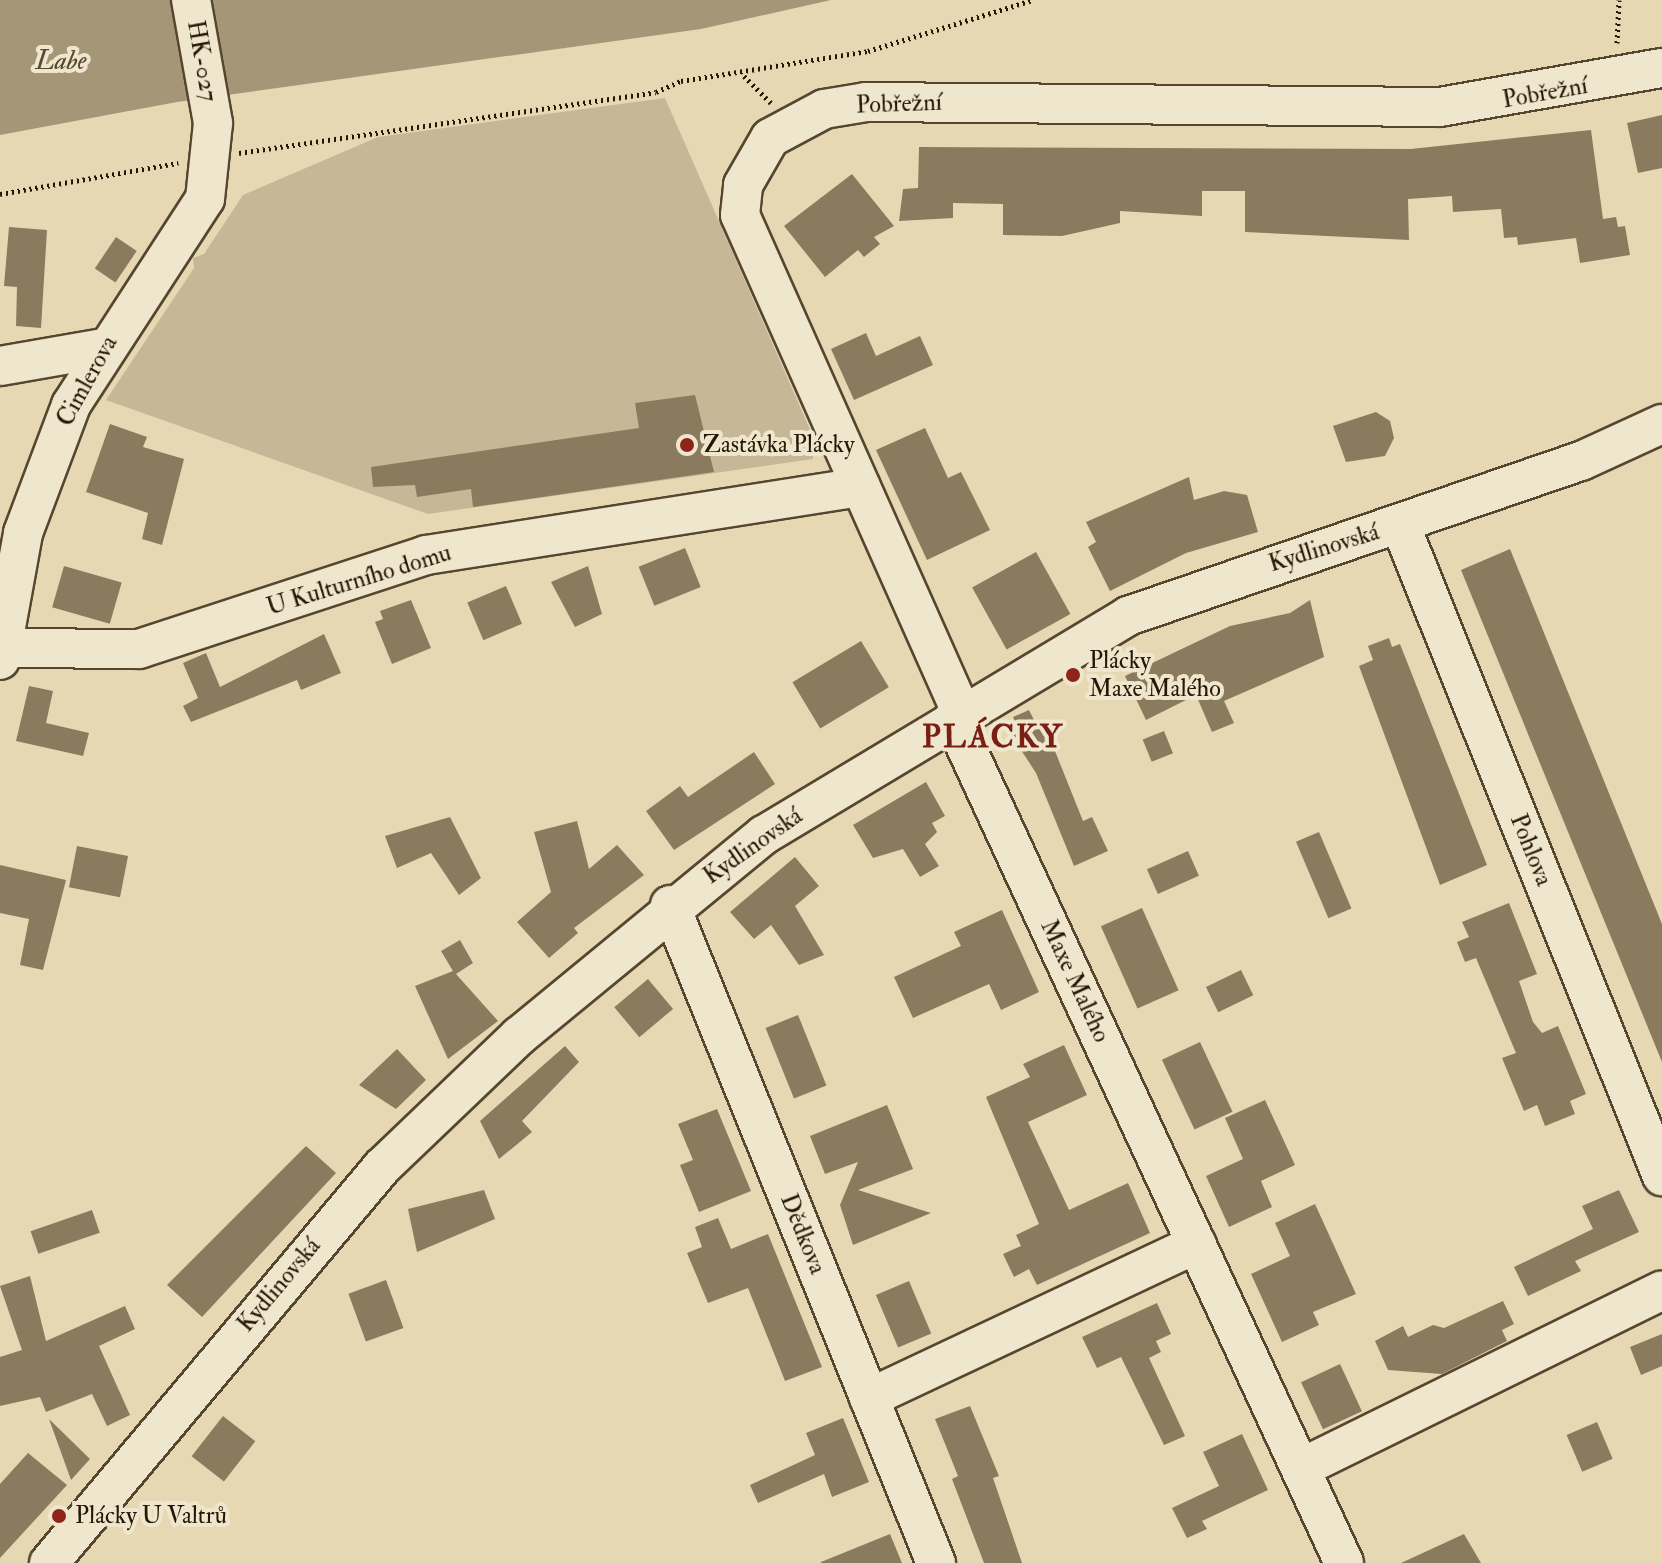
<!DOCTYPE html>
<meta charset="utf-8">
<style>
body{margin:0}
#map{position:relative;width:1662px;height:1563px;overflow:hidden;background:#e7d8b4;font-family:"IM FELL Double Pica",serif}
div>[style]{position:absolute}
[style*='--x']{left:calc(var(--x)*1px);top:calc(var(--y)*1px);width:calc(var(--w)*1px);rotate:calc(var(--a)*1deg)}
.green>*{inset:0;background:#c6b796}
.water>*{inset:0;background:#a59678}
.building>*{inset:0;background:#8a7b5f;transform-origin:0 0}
.path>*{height:5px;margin-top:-2.5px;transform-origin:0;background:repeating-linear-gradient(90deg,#261603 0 2px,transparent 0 6px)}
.roads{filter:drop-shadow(2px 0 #56462f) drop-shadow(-2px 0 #56462f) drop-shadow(0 2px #56462f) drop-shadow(0 -2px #56462f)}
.minor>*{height:38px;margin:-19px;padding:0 19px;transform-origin:19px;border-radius:19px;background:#efe6ce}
.dots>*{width:22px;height:22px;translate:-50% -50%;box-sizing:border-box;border:4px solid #efe6ce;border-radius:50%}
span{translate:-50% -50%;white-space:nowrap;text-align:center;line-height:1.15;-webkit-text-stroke:8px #efe6ce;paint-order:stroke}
.street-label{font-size:24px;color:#261603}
.poi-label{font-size:24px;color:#261603}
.left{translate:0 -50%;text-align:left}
.water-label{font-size:26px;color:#594932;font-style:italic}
.district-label{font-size:32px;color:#7a1f14;font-weight:700;letter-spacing:2px}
</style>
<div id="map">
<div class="green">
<div style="clip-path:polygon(665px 98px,812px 434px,813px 459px,428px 514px,106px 400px,194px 268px,193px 258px,204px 254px,243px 195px,378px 137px)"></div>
</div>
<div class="water">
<div style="clip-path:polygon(0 0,831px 0,701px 29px,177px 102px,0 135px)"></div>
</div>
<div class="building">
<div style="clip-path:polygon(1662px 115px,1662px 168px,1638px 173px,1627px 123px)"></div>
<div style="clip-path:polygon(1591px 130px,1603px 219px,1616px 217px,1618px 227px,1625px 226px,1630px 255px,1580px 263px,1576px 238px,1518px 245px,1517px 237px,1504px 238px,1501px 209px,1453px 212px,1452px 196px,1408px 199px,1409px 240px,1245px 232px,1245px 191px,1202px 191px,1202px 216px,1120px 211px,1120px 223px,1062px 236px,1003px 235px,1003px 204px,953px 203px,953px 218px,899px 221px,903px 189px,918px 188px,919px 147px,1411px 149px)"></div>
<div style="clip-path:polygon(852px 174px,894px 226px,874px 237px,880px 244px,864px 257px,858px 250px,825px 277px,784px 226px)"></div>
<div style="clip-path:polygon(9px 227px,47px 230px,41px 328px,16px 326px,17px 287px,4px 286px)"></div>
<div style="left:116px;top:237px;width:25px;height:38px;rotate:34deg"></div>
<div style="clip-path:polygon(866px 333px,876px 356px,920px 336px,933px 365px,854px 400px,831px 349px)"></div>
<div style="clip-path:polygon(695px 395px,714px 472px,473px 507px,471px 489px,417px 497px,415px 485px,373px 487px,371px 467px,639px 428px,635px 403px)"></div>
<div style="clip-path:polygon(1376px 412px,1390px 421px,1394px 438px,1385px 456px,1346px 462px,1333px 426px)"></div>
<div style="clip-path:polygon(110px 424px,147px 437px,143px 447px,184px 459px,162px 545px,142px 539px,148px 513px,86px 492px)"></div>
<div style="clip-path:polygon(925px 428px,948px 478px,961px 472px,990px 530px,927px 560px,876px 450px)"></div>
<div style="clip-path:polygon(1189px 477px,1194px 500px,1224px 491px,1247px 495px,1258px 532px,1186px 553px,1110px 591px,1088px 547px,1096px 542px,1086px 522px)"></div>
<div style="left:685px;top:548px;width:42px;height:50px;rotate:68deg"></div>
<div style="clip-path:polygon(1510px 549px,1662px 924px,1662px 1062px,1461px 570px)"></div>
<div style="left:1036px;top:552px;width:71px;height:73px;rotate:61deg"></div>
<div style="left:64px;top:566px;width:60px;height:43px;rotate:16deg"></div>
<div style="clip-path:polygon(588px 566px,602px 614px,575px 627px,551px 582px)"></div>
<div style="left:506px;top:586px;width:41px;height:42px;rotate:67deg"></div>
<div style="clip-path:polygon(411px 600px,431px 648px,392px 664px,375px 622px,383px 619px,380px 611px)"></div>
<div style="clip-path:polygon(1310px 600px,1324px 657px,1224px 701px,1234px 723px,1212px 732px,1196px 695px,1146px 720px,1125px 676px,1230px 626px,1290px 613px)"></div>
<div style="clip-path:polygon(324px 634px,341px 673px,301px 690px,297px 680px,191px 722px,183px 706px,198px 698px,183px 663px,206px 653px,220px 687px)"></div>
<div style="clip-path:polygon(1389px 638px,1392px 647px,1400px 644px,1487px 865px,1440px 885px,1359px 666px,1373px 660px,1368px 646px)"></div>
<div style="left:861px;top:641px;width:54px;height:80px;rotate:59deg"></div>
<div style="clip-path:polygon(29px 686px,53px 691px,46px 723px,89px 733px,83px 756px,16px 741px)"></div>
<div style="clip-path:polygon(1029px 710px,1036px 724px,1043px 721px,1083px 821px,1092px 817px,1108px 851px,1074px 866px,1036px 773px,1012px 736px,1020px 732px,1013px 717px)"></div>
<div style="left:1164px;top:731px;width:24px;height:23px;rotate:68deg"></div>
<div style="clip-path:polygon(754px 752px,775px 784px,674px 850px,646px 811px,680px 786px,688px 797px)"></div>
<div style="clip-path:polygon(926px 782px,945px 816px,932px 823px,937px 832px,925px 844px,939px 866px,920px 877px,903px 849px,873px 858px,853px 825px)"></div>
<div style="clip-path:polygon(450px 817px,481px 878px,459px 895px,431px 853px,397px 868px,385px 836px)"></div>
<div style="clip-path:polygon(577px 821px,589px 869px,617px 845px,644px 875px,574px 928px,578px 933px,549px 958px,517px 922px,551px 892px,534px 832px)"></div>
<div style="left:1319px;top:832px;width:83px;height:25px;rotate:67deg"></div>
<div style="left:77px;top:846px;width:52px;height:42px;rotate:11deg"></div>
<div style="left:1188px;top:851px;width:27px;height:45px;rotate:66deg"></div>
<div style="clip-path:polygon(795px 857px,819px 886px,795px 906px,824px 955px,799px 965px,771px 925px,754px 939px,730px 912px)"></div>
<div style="clip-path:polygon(0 865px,66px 880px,43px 970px,20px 965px,29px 919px,0 913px)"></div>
<div style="clip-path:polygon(1509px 903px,1537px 974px,1519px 981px,1533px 1022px,1542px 1033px,1558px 1026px,1586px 1094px,1570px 1101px,1575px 1114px,1545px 1126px,1537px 1105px,1524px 1111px,1502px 1058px,1516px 1053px,1476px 958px,1465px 962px,1457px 942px,1469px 937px,1462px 922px)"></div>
<div style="left:1142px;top:908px;width:90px;height:45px;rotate:66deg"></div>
<div style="clip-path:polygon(1002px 910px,1039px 992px,1001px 1010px,989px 984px,913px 1018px,894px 977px,961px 946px,954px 932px)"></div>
<div style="clip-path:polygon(460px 940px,473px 963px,456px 974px,498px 1021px,448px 1059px,415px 986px,453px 971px,441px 951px)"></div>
<div style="left:1241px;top:970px;width:28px;height:39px;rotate:64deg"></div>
<div style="left:648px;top:979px;width:39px;height:44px;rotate:50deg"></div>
<div style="left:798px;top:1015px;width:76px;height:35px;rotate:68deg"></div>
<div style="left:1200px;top:1042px;width:77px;height:42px;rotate:65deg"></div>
<div style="clip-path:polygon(1064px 1045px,1087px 1095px,1028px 1122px,1069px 1210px,1128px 1183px,1150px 1233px,1037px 1285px,1029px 1269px,1014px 1277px,1003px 1254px,1021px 1246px,1016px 1235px,1039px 1224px,986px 1097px,1030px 1077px,1023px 1064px)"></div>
<div style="clip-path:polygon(565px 1046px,579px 1062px,522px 1121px,532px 1132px,499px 1159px,480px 1121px)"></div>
<div style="clip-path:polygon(397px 1049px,426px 1080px,396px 1109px,359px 1085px)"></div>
<div style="clip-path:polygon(1265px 1100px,1295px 1165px,1261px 1181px,1272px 1207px,1229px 1227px,1206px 1176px,1243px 1159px,1225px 1118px)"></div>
<div style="clip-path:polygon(887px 1105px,913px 1169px,858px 1190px,931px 1213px,853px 1245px,840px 1205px,858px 1162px,825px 1174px,810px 1136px)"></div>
<div style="clip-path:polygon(717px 1109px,751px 1191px,699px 1212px,680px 1165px,693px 1160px,678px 1124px)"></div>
<div style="clip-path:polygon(306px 1146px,336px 1173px,202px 1317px,167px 1285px)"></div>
<div style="clip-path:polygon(484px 1190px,495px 1219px,417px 1252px,408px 1209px)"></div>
<div style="clip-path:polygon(1619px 1190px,1639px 1232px,1575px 1261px,1581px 1271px,1528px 1296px,1514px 1267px,1593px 1229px,1582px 1206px)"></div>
<div style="clip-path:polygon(1315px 1204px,1356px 1294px,1313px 1312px,1319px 1325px,1282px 1342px,1251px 1274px,1290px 1256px,1275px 1223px)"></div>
<div style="left:92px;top:1210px;width:24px;height:65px;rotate:71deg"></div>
<div style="clip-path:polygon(718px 1218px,731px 1249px,768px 1234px,822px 1367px,785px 1381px,748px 1288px,708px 1303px,687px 1253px,702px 1247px,695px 1227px)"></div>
<div style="clip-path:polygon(30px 1276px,46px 1341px,125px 1306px,135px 1329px,99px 1346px,130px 1415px,107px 1426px,92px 1394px,46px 1412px,40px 1397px,0 1406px,0 1357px,22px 1350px,0 1286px)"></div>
<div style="left:386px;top:1280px;width:51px;height:40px;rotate:70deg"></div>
<div style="left:909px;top:1281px;width:57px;height:36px;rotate:67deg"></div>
<div style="clip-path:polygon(1503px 1301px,1514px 1324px,1502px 1330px,1507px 1341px,1442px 1374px,1388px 1370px,1375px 1341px,1403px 1326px,1408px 1337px,1433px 1325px,1444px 1328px)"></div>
<div style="clip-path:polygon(1157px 1303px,1171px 1334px,1156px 1341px,1161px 1352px,1149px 1358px,1185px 1436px,1164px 1445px,1121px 1357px,1097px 1368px,1082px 1337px)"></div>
<div style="clip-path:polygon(1662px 1334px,1662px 1366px,1641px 1375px,1630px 1347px)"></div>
<div style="left:1340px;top:1364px;width:52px;height:43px;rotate:65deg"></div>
<div style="clip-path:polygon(970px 1406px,999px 1476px,993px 1478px,1022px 1563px,984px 1563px,952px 1479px,958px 1476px,935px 1419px)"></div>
<div style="left:223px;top:1416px;width:41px;height:51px;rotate:38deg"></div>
<div style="clip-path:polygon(843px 1418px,869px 1482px,832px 1497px,824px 1474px,758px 1503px,750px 1485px,815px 1455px,806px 1433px)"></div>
<div style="clip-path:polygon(49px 1419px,90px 1459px,71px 1480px)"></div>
<div style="left:1597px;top:1422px;width:40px;height:33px;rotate:67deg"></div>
<div style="clip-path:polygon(1242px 1434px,1268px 1490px,1202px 1521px,1207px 1529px,1187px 1538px,1172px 1508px,1219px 1486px,1203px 1452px)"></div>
<div style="clip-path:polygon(28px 1453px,67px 1485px,0 1558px,0 1484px)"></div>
<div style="clip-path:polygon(890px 1534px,902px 1563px,821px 1563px,821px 1562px)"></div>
<div style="clip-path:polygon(1464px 1534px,1481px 1563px,1401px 1563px)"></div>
</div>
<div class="path">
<div style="--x:1617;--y:43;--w:43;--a:-87.3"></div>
<div style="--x:744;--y:76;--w:38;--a:45"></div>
<div style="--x:239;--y:153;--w:421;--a:-8.3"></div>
<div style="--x:656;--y:92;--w:27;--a:-24"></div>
<div style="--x:681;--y:81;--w:189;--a:-9.1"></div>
<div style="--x:868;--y:51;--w:173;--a:-17.2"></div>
<div style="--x:0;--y:194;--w:181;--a:-9.9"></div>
</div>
<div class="roads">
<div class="minor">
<div style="--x:0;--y:366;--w:105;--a:-9.9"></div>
<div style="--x:1400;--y:524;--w:703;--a:68.11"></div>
<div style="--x:2;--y:648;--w:137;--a:0.4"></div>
<div style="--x:139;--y:649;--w:302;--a:-18.1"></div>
<div style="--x:426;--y:555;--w:440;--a:-8.9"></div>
<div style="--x:0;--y:660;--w:129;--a:-79.7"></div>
<div style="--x:23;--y:533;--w:137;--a:-69.4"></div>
<div style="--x:71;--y:405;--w:246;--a:-57"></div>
<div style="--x:205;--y:199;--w:76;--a:-84"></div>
<div style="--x:213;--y:123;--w:125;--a:-100.1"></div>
<div style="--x:962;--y:714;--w:546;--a:-113.98"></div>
<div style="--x:740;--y:215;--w:30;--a:-84"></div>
<div style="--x:743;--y:185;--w:54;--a:-60.1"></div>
<div style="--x:770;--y:138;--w:61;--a:-28.2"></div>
<div style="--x:824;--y:109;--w:43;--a:-9.5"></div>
<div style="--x:866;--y:102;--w:574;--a:0.5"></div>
<div style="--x:1440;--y:107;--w:225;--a:-10"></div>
<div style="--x:953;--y:719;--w:930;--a:65.14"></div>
<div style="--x:670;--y:905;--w:710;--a:67.99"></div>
<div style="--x:869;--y:1398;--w:362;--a:-25.2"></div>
<div style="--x:1301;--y:1468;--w:402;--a:-26.2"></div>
<div style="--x:49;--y:1563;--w:517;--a:-49.94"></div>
<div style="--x:382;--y:1167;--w:190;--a:-43.7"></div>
<div style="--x:519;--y:1036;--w:317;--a:-39.4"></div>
<div style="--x:764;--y:835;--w:425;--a:-31"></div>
<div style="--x:1128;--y:616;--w:479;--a:-18.9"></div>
<div style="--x:1581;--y:461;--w:89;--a:-24.6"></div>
</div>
</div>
<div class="dots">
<div style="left:687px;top:445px;background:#8f2418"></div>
<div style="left:1073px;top:675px;background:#8f2418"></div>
<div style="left:59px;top:1516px;background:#8f2418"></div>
</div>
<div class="street-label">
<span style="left:202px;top:61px;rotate:80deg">HK-027</span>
<span style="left:1545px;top:93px;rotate:-10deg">Pobřežní</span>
<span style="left:899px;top:104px;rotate:-2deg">Pobřežní</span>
<span style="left:87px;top:381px;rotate:-61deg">Cimlerova</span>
<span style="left:1324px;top:548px;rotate:-17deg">Kydlinovská</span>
<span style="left:359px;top:580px;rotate:-17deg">U Kulturního domu</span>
<span style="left:753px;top:846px;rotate:-35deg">Kydlinovská</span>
<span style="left:1531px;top:850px;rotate:68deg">Pohlova</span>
<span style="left:1075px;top:981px;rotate:65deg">Maxe Malého</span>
<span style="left:803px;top:1234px;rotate:68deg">Dědkova</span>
<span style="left:279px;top:1285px;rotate:-50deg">Kydlinovská</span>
</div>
<div class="poi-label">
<span class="left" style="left:703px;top:445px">Zastávka Plácky</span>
<span class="left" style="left:1089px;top:675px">Plácky<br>Maxe Malého</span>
<span class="left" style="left:75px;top:1516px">Plácky U Valtrů</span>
</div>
<div class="water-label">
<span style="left:61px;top:62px">Labe</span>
</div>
<div class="district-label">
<span style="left:993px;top:737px">PLÁCKY</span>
</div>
</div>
